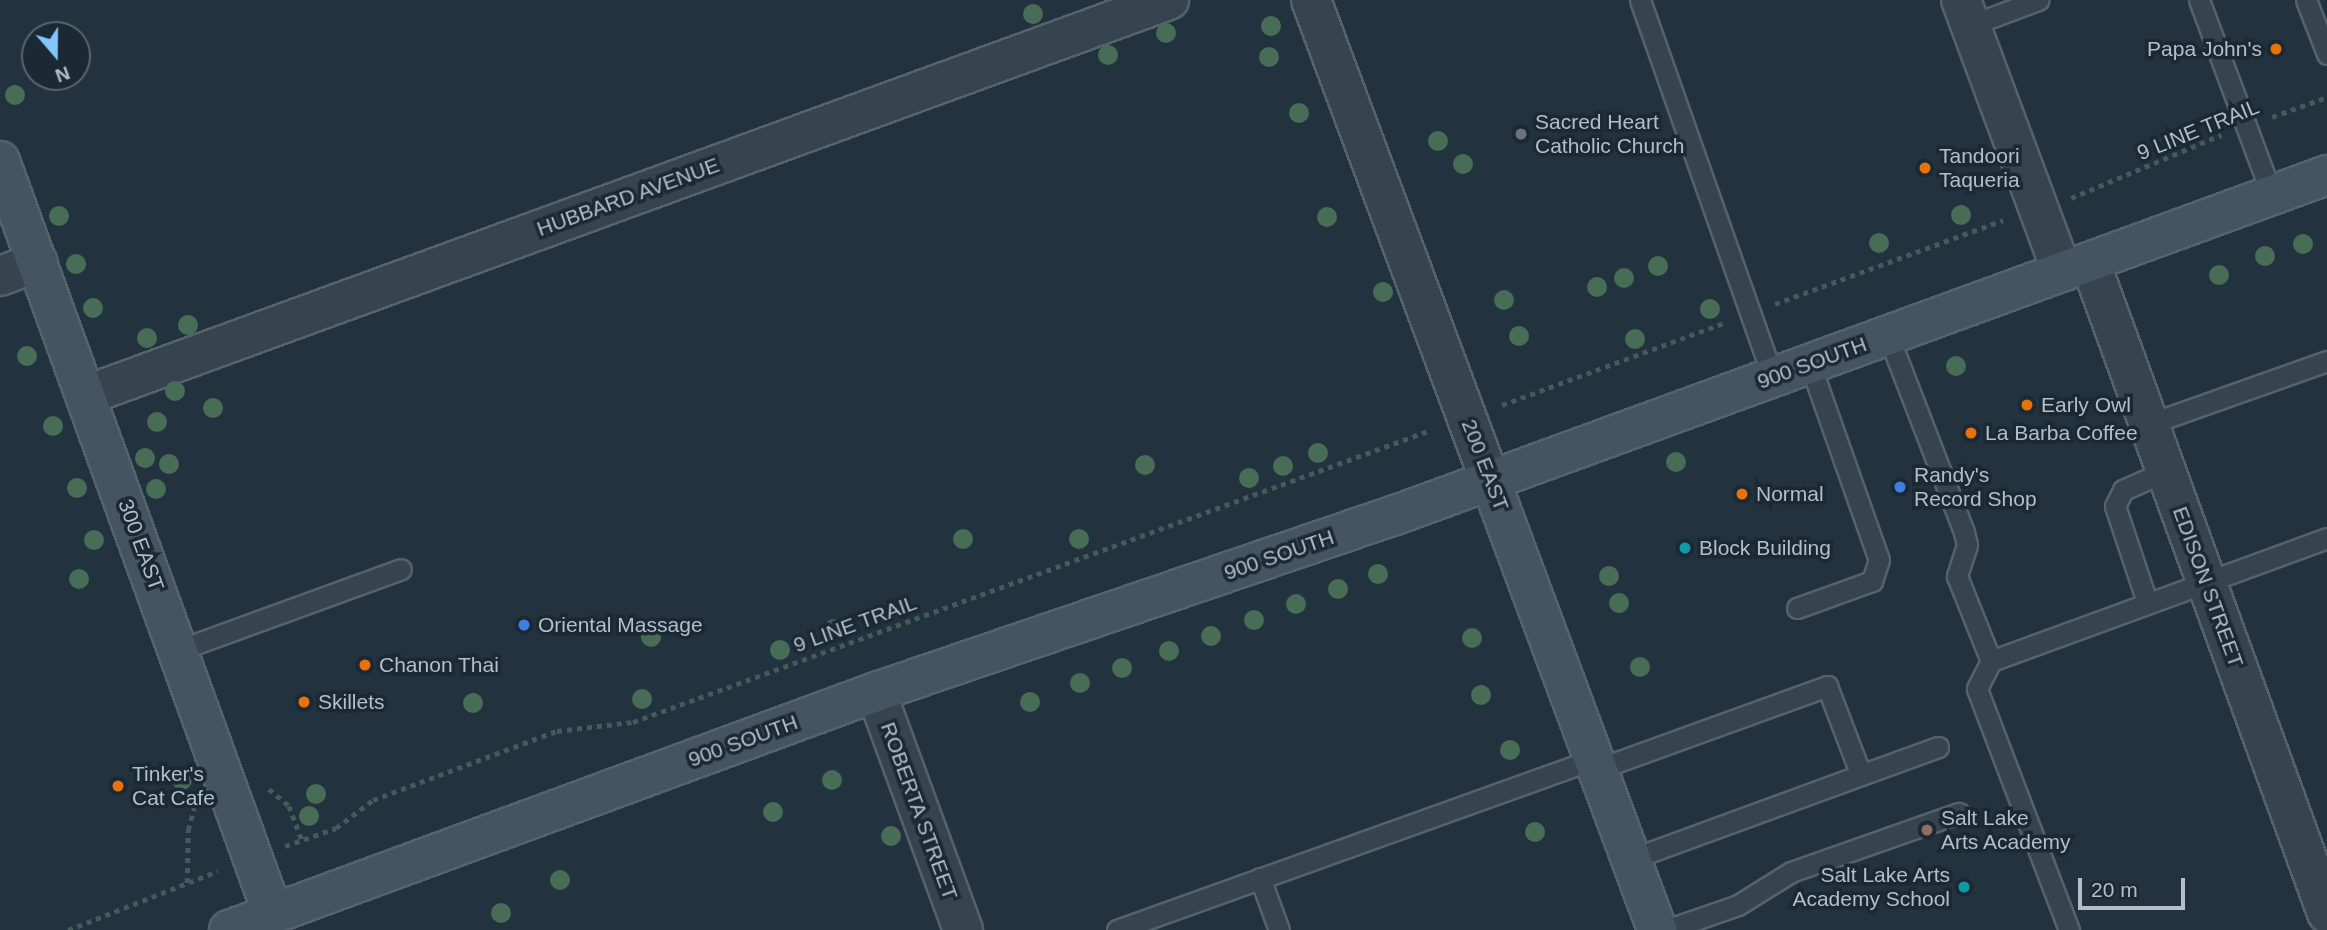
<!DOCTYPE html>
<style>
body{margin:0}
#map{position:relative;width:2327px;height:930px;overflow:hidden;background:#22333f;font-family:Helvetica,sans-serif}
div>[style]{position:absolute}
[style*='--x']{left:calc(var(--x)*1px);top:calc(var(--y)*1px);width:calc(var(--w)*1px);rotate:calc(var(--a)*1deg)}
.path>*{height:4.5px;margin-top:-2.25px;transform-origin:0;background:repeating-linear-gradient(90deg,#425c5b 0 5px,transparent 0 10px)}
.roads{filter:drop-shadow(2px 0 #54626d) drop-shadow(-2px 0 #54626d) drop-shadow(0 2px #54626d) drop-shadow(0 -2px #54626d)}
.lane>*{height:19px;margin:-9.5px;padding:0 9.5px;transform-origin:9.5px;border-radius:9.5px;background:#36444f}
.street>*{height:38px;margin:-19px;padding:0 19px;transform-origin:19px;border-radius:19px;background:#36444f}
.secondary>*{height:38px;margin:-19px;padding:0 19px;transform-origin:19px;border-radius:19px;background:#445462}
.trees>*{width:20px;height:20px;margin:-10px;border-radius:50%;background:#486d57}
.dots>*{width:19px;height:19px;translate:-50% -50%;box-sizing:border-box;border:4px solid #1b2934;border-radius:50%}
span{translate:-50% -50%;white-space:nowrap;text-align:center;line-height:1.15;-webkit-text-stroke:7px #1b2934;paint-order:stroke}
.poi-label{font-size:21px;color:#b2bfca}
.right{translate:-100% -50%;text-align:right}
.left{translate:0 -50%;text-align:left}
.street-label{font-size:21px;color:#b2bfca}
.north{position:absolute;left:21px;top:21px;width:70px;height:70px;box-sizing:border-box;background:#1b2934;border:2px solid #576570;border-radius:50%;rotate:160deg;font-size:19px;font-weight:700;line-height:28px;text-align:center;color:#b2bfca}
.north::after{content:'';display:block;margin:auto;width:24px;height:32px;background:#82c6ff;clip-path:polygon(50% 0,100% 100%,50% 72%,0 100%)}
.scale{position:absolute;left:2078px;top:878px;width:107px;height:32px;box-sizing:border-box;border:4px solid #b2bfca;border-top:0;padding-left:9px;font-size:21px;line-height:24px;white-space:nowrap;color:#b2bfca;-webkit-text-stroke:5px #1b2934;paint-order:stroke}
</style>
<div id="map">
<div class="path">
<div style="--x:2272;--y:117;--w:59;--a:-20"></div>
<div style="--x:2071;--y:198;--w:163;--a:-22.8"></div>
<div style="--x:1775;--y:304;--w:243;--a:-20.2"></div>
<div style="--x:1502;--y:405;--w:237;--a:-20.3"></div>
<div style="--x:269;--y:789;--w:26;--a:40"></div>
<div style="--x:289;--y:806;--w:36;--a:69"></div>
<div style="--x:285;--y:846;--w:54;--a:-19.4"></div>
<div style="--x:336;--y:828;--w:46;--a:-37.1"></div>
<div style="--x:373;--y:800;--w:197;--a:-20.6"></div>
<div style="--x:557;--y:731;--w:77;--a:-6.8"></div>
<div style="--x:633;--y:722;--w:850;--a:-20.1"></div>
<div style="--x:187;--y:883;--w:53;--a:-88.9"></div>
<div style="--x:188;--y:830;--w:24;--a:-75"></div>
<div style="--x:68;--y:930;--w:161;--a:-21.5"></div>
</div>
<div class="roads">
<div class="lane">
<div style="--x:1640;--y:0;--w:400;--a:70.6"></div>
<div style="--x:2199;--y:0;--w:208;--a:69.5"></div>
<div style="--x:2306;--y:0;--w:58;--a:68.7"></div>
<div style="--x:1971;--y:25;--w:72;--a:-20.5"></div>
<div style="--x:1888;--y:335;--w:211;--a:68.9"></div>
<div style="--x:1964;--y:532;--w:13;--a:77"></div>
<div style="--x:1967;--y:545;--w:33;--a:108"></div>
<div style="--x:1957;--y:576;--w:92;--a:68.2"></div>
<div style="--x:1991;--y:661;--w:358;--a:-20.1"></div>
<div style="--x:2149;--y:424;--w:189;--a:-19.5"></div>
<div style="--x:2147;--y:602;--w:101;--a:-108.4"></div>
<div style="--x:2115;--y:506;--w:18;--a:-63"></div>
<div style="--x:2123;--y:490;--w:47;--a:-23.8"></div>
<div style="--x:1797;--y:608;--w:80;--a:-19.8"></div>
<div style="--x:1872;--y:581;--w:22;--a:-72"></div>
<div style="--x:1879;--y:560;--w:208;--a:-109.4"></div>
<div style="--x:179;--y:650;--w:236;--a:-20"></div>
<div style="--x:1991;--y:661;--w:31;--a:117"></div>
<div style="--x:1977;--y:689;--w:258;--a:69.1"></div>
<div style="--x:1598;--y:769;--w:244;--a:-19.9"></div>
<div style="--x:1827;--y:686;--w:95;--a:69.1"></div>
<div style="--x:1861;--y:775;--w:245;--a:159.9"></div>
<div style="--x:1861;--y:775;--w:82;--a:-20"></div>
<div style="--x:1260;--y:878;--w:55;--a:69.9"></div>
<div style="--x:1117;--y:930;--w:507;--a:-19.72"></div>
<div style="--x:1666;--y:930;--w:76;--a:-19.1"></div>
<div style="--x:1738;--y:905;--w:62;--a:-31.9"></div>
<div style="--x:1791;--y:872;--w:178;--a:-19.4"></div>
</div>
<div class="street">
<div style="--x:1311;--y:0;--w:512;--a:69.55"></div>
<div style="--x:1961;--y:0;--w:290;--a:69.6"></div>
<div style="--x:2090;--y:262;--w:693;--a:70"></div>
<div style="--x:0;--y:276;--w:40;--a:-20.2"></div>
<div style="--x:87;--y:395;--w:1152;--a:-20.06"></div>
<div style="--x:876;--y:692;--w:253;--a:69.9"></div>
</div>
<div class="secondary">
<div style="--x:0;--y:161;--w:801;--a:70.07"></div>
<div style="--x:1490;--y:480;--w:480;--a:69.6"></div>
<div style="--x:229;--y:930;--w:689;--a:-20.2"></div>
<div style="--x:876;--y:692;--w:555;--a:-18.83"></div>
<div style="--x:1401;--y:513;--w:986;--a:-20.05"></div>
</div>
</div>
<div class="trees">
<div style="left:1033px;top:14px"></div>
<div style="left:1271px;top:26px"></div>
<div style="left:1166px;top:33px"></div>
<div style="left:1108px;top:55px"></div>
<div style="left:1269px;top:57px"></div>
<div style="left:15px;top:95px"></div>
<div style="left:1299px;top:113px"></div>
<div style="left:1438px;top:141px"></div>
<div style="left:1463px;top:164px"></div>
<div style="left:1961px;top:215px"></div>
<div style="left:59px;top:216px"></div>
<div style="left:1327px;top:217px"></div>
<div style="left:1879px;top:243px"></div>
<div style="left:2303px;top:244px"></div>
<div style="left:2265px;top:256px"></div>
<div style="left:76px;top:264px"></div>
<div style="left:1658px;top:266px"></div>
<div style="left:2219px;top:275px"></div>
<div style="left:1624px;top:278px"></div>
<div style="left:1597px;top:287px"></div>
<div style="left:1383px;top:292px"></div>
<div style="left:1504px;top:300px"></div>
<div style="left:93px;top:308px"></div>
<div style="left:1710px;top:309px"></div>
<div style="left:188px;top:325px"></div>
<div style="left:1519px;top:336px"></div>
<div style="left:147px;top:338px"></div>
<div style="left:1635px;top:339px"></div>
<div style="left:27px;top:356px"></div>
<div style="left:1956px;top:366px"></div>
<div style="left:175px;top:391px"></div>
<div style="left:213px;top:408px"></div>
<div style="left:157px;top:422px"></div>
<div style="left:53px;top:426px"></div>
<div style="left:1318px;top:453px"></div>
<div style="left:145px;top:458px"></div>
<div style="left:1676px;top:462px"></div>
<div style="left:169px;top:464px"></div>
<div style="left:1145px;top:465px"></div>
<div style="left:1283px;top:466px"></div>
<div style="left:1249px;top:478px"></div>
<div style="left:77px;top:488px"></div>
<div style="left:156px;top:489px"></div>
<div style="left:963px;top:539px"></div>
<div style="left:1079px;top:539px"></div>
<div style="left:94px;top:540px"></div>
<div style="left:1378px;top:574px"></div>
<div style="left:1609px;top:576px"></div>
<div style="left:79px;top:579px"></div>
<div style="left:1338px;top:589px"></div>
<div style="left:1619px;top:603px"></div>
<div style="left:1296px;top:604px"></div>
<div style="left:1254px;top:620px"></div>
<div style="left:834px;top:629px"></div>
<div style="left:1211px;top:636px"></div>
<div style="left:651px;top:637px"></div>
<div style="left:1472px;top:638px"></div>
<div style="left:780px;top:650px"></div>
<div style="left:1169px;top:651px"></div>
<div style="left:1640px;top:667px"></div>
<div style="left:1122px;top:668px"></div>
<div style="left:1080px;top:683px"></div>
<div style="left:1481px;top:695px"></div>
<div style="left:642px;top:699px"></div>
<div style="left:1030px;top:702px"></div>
<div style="left:473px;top:703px"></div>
<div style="left:1510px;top:750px"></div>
<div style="left:182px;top:780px"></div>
<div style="left:832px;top:780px"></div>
<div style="left:316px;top:794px"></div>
<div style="left:773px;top:812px"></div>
<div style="left:309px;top:816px"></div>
<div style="left:1535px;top:832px"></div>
<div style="left:891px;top:836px"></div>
<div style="left:560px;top:880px"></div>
<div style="left:501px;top:913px"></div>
</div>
<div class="dots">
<div style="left:2276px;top:49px;background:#e8710a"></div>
<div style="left:1521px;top:134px;background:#6b7280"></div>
<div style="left:1925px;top:168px;background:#e8710a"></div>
<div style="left:2027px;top:405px;background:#e8710a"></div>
<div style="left:1971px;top:433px;background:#e8710a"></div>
<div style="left:1900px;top:487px;background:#3f7fe0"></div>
<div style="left:1742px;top:494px;background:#e8710a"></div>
<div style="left:1685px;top:548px;background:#0f9aa8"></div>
<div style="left:524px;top:625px;background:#3f7fe0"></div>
<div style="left:365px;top:665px;background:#e8710a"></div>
<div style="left:304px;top:702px;background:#e8710a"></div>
<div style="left:118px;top:786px;background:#e8710a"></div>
<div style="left:1927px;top:830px;background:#8d6e63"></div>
<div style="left:1964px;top:887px;background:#0f9aa8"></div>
</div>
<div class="poi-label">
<span class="right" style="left:2262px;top:49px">Papa John's</span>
<span class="left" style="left:1535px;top:134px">Sacred Heart<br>Catholic Church</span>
<span class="left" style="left:1939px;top:168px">Tandoori<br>Taqueria</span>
<span class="left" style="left:2041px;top:405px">Early Owl</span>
<span class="left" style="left:1985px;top:433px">La Barba Coffee</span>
<span class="left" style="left:1914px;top:487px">Randy's<br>Record Shop</span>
<span class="left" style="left:1756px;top:494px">Normal</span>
<span class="left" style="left:1699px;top:548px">Block Building</span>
<span class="left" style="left:538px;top:625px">Oriental Massage</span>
<span class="left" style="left:379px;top:665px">Chanon Thai</span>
<span class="left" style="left:318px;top:702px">Skillets</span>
<span class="left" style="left:132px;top:786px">Tinker's<br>Cat Cafe</span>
<span class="left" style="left:1941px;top:830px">Salt Lake<br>Arts Academy</span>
<span class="right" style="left:1950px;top:887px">Salt Lake Arts<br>Academy School</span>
</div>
<div class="street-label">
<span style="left:2198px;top:130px;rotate:-22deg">9 LINE TRAIL</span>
<span style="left:628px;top:197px;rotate:-20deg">HUBBARD AVENUE</span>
<span style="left:1812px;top:363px;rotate:-20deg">900 SOUTH</span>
<span style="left:1485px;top:465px;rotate:69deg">200 EAST</span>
<span style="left:141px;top:545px;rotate:70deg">300 EAST</span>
<span style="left:1279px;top:555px;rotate:-19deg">900 SOUTH</span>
<span style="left:2208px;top:587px;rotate:70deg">EDISON STREET</span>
<span style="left:855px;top:624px;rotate:-20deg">9 LINE TRAIL</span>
<span style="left:743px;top:741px;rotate:-20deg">900 SOUTH</span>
<span style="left:919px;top:811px;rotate:70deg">ROBERTA STREET</span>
</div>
<div class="north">N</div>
<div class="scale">20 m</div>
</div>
